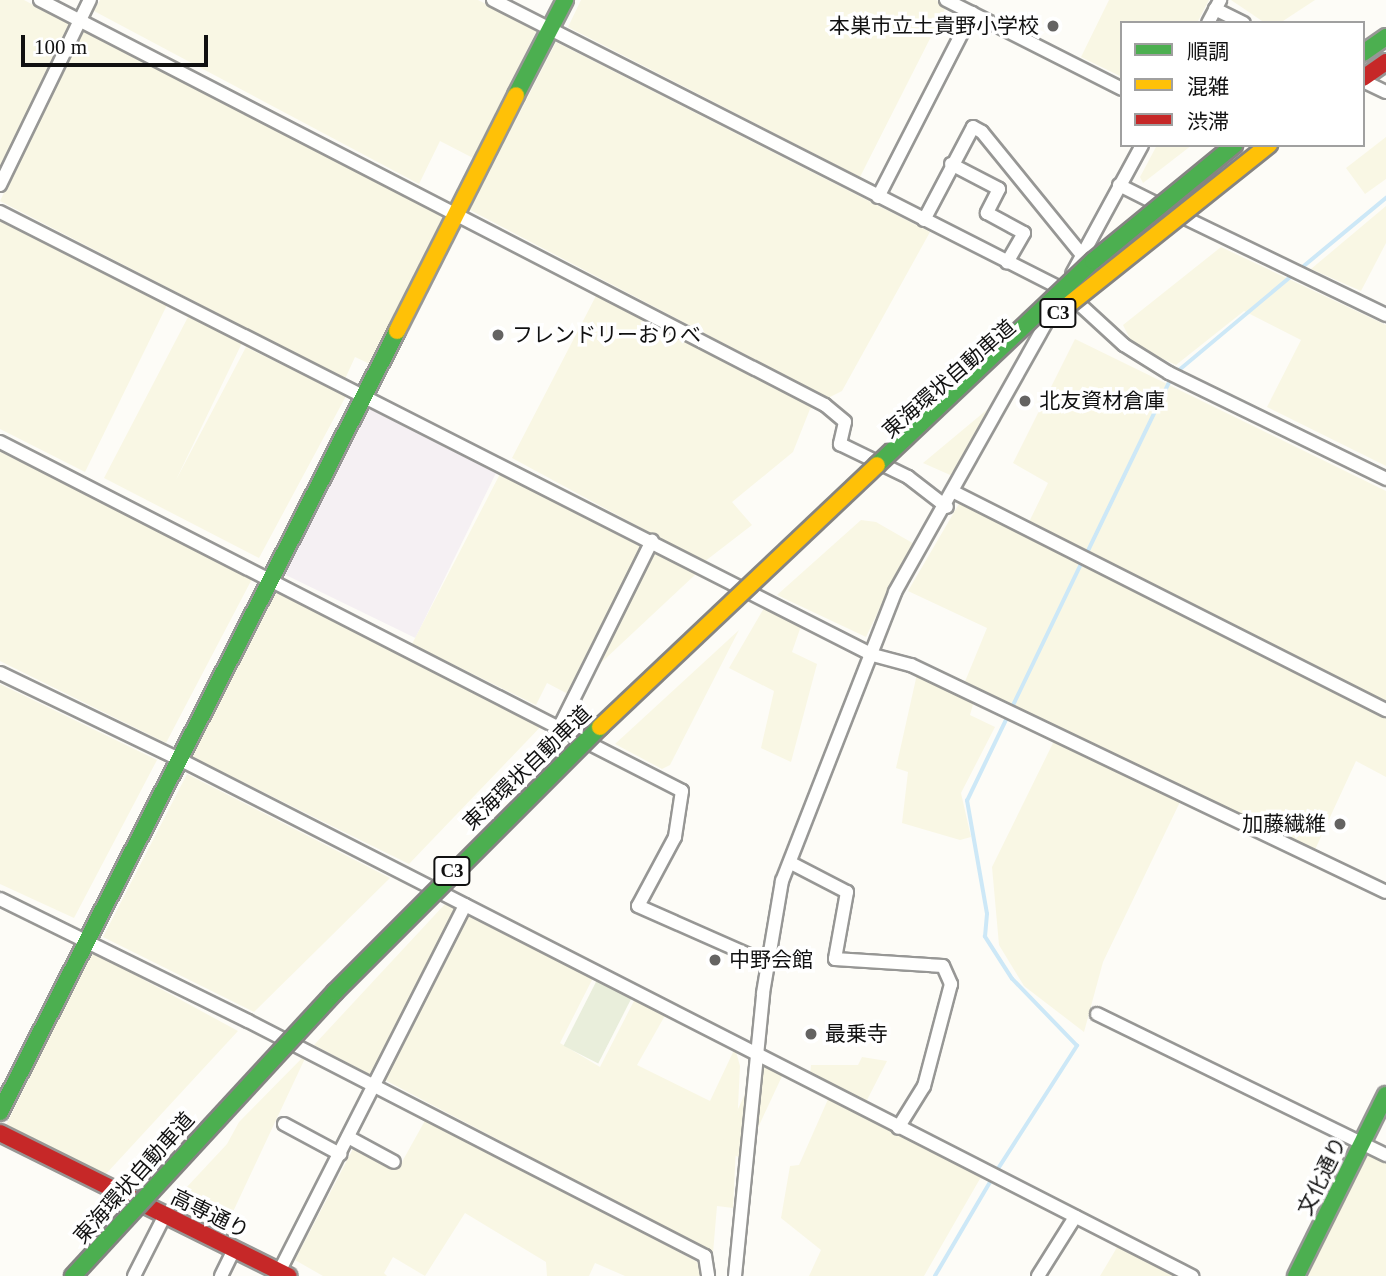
<!DOCTYPE html>
<meta charset="utf-8">
<style>
body{margin:0}
#map{position:relative;width:1386px;height:1276px;overflow:hidden;background:#fdfcf7;font-family:"Times New Roman","Noto Sans JP",serif}
div>[style]{position:absolute}
[style*='--x']{left:calc(var(--x)*1px);top:calc(var(--y)*1px);width:calc(var(--w)*1px);rotate:calc(var(--a)*1deg)}
.industrial>*{inset:0;background:#f5f0f3;transform-origin:0 0}
.farmland>*{inset:0;background:#f9f7e4;transform-origin:0 0}
.cemetery>*{inset:0;background:#e9eedb;transform-origin:0 0}
.stream>*{height:3.5px;margin:-1.75px;padding:0 1.75px;transform-origin:1.75px;border-radius:1.75px;background:#cde8f7}
.roads{filter:drop-shadow(2px 0 #979795) drop-shadow(-2px 0 #979795) drop-shadow(0 2px #979795) drop-shadow(0 -2px #979795)}
.street>*{height:12px;margin:-6px;padding:0 6px;transform-origin:6px;border-radius:6px;background:#fffffe}
.fast>*{height:16px;margin:-8px;padding:0 8px;transform-origin:8px;border-radius:8px;background:#4caf50}
.slow>*{height:16px;margin:-8px;padding:0 8px;transform-origin:8px;border-radius:8px;background:#ffc107}
.jam>*{height:16px;margin:-8px;padding:0 8px;transform-origin:8px;border-radius:8px;background:#c62828}
.bridges{filter:drop-shadow(2px 0 #858482) drop-shadow(-2px 0 #858482) drop-shadow(0 2px #858482) drop-shadow(0 -2px #858482)}
.fast-bridge>*{height:16px;margin:-8px;padding:0 8px;transform-origin:8px;border-radius:8px;background:#4caf50}
.slow-bridge>*{height:16px;margin:-8px;padding:0 8px;transform-origin:8px;border-radius:8px;background:#ffc107}
.dots>*{width:19px;height:19px;translate:-50% -50%;box-sizing:border-box;border:4px solid #fff;border-radius:50%}
span{translate:-50% -50%;white-space:nowrap;text-align:center;line-height:1.15;-webkit-text-stroke:7px #fff;paint-order:stroke}
.shield-label span{padding:2px 5px;background:#fff;border:2px solid;border-radius:5px;-webkit-text-stroke-width:0}
.shield-label{font-size:19px;color:#111;font-weight:700}
.poi-label{font-size:21px;color:#111}
.right{translate:-100% -50%;text-align:right}
.left{translate:0 -50%;text-align:left}
.street-label{font-size:21px;color:#111}
.legend{position:absolute;left:1120px;top:21px;width:245px;height:126px;box-sizing:border-box;background:#fff;border:2px solid #a0a0a0;margin:0;padding:9px 12px;list-style:none;font-size:21px;color:#111}
.legend li{display:flex;align-items:center;gap:14px;height:35px}
.legend b{width:35px;border:2px solid #a0a0a0}
.scale{position:absolute;left:21px;top:35px;width:187px;height:32px;box-sizing:border-box;border:4px solid #111;border-top:0;padding-left:9px;font-size:21px;line-height:24px;white-space:nowrap;color:#111;-webkit-text-stroke:5px #fff;paint-order:stroke}
</style>
<div id="map">
<div class="industrial">
<div style="left:367px;top:402px;width:147px;height:191px;rotate:26deg"></div>
</div>
<div class="farmland">
<div style="clip-path:polygon(0 0,24px 0,71px 25px,0 167px)"></div>
<div style="clip-path:polygon(100px 0,478px 0,537px 30px,473px 158px,440px 141px,419px 184px,94px 11px)"></div>
<div style="clip-path:polygon(581px 0,936px 0,947px 5px,860px 177px,568px 27px)"></div>
<div style="clip-path:polygon(1109px 0,1209px 0,1197px 23px,1122px 23px,1122px 77px,1081px 57px)"></div>
<div style="clip-path:polygon(1231px 0,1315px 0,1280px 23px,1265px 23px)"></div>
<div style="clip-path:polygon(82px 27px,441px 209px,446px 219px,370px 364px,355px 357px,345px 379px,0 201px)"></div>
<div style="clip-path:polygon(556px 42px,930px 232px,842px 391px,828px 398px,470px 210px)"></div>
<div style="clip-path:polygon(1386px 137px,1386px 179px,1365px 194px,1346px 168px)"></div>
<div style="clip-path:polygon(1157px 145px,1192px 145px,1143px 183px,1140px 177px)"></div>
<div style="clip-path:polygon(1386px 206px,1386px 243px,1361px 291px,1311px 269px)"></div>
<div style="clip-path:polygon(0 220px,167px 305px,85px 472px,0 429px)"></div>
<div style="clip-path:polygon(1221px 247px,1386px 325px,1386px 466px,1267px 407px,1301px 340px,1244px 311px,1176px 365px,1133px 345px,1123px 325px)"></div>
<div style="clip-path:polygon(598px 292px,818px 405px,810px 409px,793px 452px,732px 502px,752px 525px,704px 562px,512px 458px)"></div>
<div style="clip-path:polygon(188px 317px,242px 343px,176px 480px,246px 347px,346px 396px,259px 558px,104px 478px)"></div>
<div style="clip-path:polygon(1075px 339px,1386px 491px,1386px 710px,1029px 522px,1048px 483px,1013px 463px)"></div>
<div style="clip-path:polygon(1001px 398px,957px 478px,923px 463px)"></div>
<div style="clip-path:polygon(0 450px,252px 579px,166px 743px,0 661px)"></div>
<div style="clip-path:polygon(501px 472px,643px 544px,568px 694px,547px 683px,536px 705px,412px 644px)"></div>
<div style="clip-path:polygon(960px 502px,1386px 712px,1386px 777px,1356px 761px,1313px 854px,964px 684px,987px 628px,908px 591px)"></div>
<div style="clip-path:polygon(861px 520px,876px 522px,916px 545px,889px 589px,866px 637px,777px 595px)"></div>
<div style="clip-path:polygon(656px 552px,697px 573px,589px 674px)"></div>
<div style="clip-path:polygon(277px 589px,547px 720px,409px 864px,192px 757px)"></div>
<div style="clip-path:polygon(764px 608px,801px 626px,792px 652px,817px 664px,791px 762px,761px 748px,774px 691px,729px 668px)"></div>
<div style="clip-path:polygon(739px 630px,670px 765px,662px 769px,615px 744px)"></div>
<div style="clip-path:polygon(917px 674px,974px 701px,970px 715px,995px 727px,961px 793px,971px 837px,960px 840px,902px 823px,908px 772px,896px 768px)"></div>
<div style="clip-path:polygon(0 684px,157px 760px,74px 918px,0 884px)"></div>
<div style="clip-path:polygon(1054px 741px,1180px 802px,1103px 962px,1084px 1032px,1024px 986px,999px 945px,992px 867px)"></div>
<div style="clip-path:polygon(187px 774px,390px 878px,254px 1012px,103px 937px)"></div>
<div style="clip-path:polygon(445px 904px,457px 908px,373px 1076px,314px 1045px)"></div>
<div style="clip-path:polygon(469px 913px,595px 974px,560px 1043px,600px 1067px,636px 997px,667px 1012px,637px 1065px,710px 1101px,735px 1048px,740px 1066px,733px 1208px,717px 1206px,713px 1253px,385px 1080px)"></div>
<div style="clip-path:polygon(91px 951px,238px 1031px,105px 1175px,6px 1125px)"></div>
<div style="clip-path:polygon(308px 1052px,223px 1233px,171px 1204px,227px 1144px,239px 1122px)"></div>
<div style="clip-path:polygon(862px 1057px,887px 1061px,866px 1102px,810px 1076px,811px 1065px,858px 1065px)"></div>
<div style="left:759px;top:1064px;width:26px;height:93px;rotate:25deg"></div>
<div style="clip-path:polygon(829px 1097px,981px 1177px,924px 1276px,809px 1276px,821px 1250px,781px 1218px,790px 1166px,799px 1165px)"></div>
<div style="clip-path:polygon(427px 1117px,699px 1263px,701px 1276px,625px 1276px,595px 1263px,589px 1276px,547px 1276px,546px 1262px,465px 1213px,425px 1276px,393px 1257px,384px 1273px,387px 1276px,323px 1276px,295px 1260px,355px 1145px,398px 1169px)"></div>
<div style="clip-path:polygon(1367px 1151px,1386px 1160px,1386px 1276px,1305px 1276px)"></div>
<div style="clip-path:polygon(1119px 1244px,1183px 1276px,1100px 1276px)"></div>
</div>
<div class="cemetery">
<div style="left:598px;top:978px;width:39px;height:76px;rotate:27deg"></div>
</div>
<div class="stream">
<div style="--x:1299;--y:270;--w:113;--a:-39.6"></div>
<div style="--x:1086;--y:555;--w:199;--a:-64.3"></div>
<div style="--x:1172;--y:376;--w:158;--a:-39.9"></div>
<div style="--x:996;--y:1172;--w:150;--a:-57.3"></div>
<div style="--x:1077;--y:1046;--w:93;--a:-134.1"></div>
<div style="--x:1012;--y:979;--w:50;--a:-122.7"></div>
<div style="--x:985;--y:937;--w:23;--a:-85"></div>
<div style="--x:987;--y:914;--w:115;--a:-100"></div>
<div style="--x:967;--y:801;--w:265;--a:-64.3"></div>
<div style="--x:935;--y:1276;--w:113;--a:-59.6"></div>
</div>
<div class="roads">
<div class="street">
<div style="--x:40;--y:0;--w:883;--a:27.29"></div>
<div style="--x:825;--y:405;--w:26;--a:40"></div>
<div style="--x:845;--y:422;--w:23;--a:103"></div>
<div style="--x:840;--y:444;--w:76;--a:25.9"></div>
<div style="--x:908;--y:477;--w:49;--a:37.6"></div>
<div style="--x:493;--y:0;--w:640;--a:26.93"></div>
<div style="--x:1064;--y:290;--w:81;--a:42.5"></div>
<div style="--x:1124;--y:345;--w:53;--a:31.9"></div>
<div style="--x:1169;--y:373;--w:242;--a:26"></div>
<div style="--x:946;--y:0;--w:197;--a:26.8"></div>
<div style="--x:1215;--y:9;--w:32;--a:26"></div>
<div style="--x:1208;--y:23;--w:26;--a:-62"></div>
<div style="--x:1363;--y:81;--w:25;--a:26"></div>
<div style="--x:951;--y:164;--w:54;--a:27.5"></div>
<div style="--x:999;--y:189;--w:27;--a:117"></div>
<div style="--x:987;--y:213;--w:42;--a:28.4"></div>
<div style="--x:1024;--y:233;--w:34;--a:120"></div>
<div style="--x:0;--y:185;--w:206;--a:-64.1"></div>
<div style="--x:1119;--y:185;--w:49;--a:26.6"></div>
<div style="--x:878;--y:197;--w:207;--a:-62.9"></div>
<div style="--x:0;--y:212;--w:979;--a:26.91"></div>
<div style="--x:873;--y:655;--w:39;--a:15"></div>
<div style="--x:911;--y:665;--w:526;--a:25.54"></div>
<div style="--x:1179;--y:215;--w:230;--a:25.8"></div>
<div style="--x:924;--y:220;--w:105;--a:-62.2"></div>
<div style="--x:973;--y:127;--w:10;--a:29"></div>
<div style="--x:982;--y:132;--w:157;--a:50.9"></div>
<div style="--x:1072;--y:274;--w:147;--a:-61.5"></div>
<div style="--x:0;--y:442;--w:766;--a:27.1"></div>
<div style="--x:682;--y:791;--w:47;--a:98.7"></div>
<div style="--x:675;--y:837;--w:78;--a:118.2"></div>
<div style="--x:638;--y:906;--w:141;--a:23.8"></div>
<div style="--x:954;--y:492;--w:484;--a:26.8"></div>
<div style="--x:0;--y:673;--w:196;--a:25.7"></div>
<div style="--x:177;--y:758;--w:1140;--a:27.04"></div>
<div style="--x:560;--y:726;--w:207;--a:-63.6"></div>
<div style="--x:791;--y:863;--w:63;--a:27.4"></div>
<div style="--x:847;--y:892;--w:68;--a:100.2"></div>
<div style="--x:835;--y:959;--w:108;--a:3.7"></div>
<div style="--x:943;--y:966;--w:20;--a:66"></div>
<div style="--x:951;--y:984;--w:106;--a:104.8"></div>
<div style="--x:924;--y:1086;--w:49;--a:121.8"></div>
<div style="--x:0;--y:899;--w:276;--a:26.2"></div>
<div style="--x:248;--y:1021;--w:514;--a:27.21"></div>
<div style="--x:705;--y:1256;--w:20;--a:81"></div>
<div style="--x:1097;--y:1014;--w:322;--a:26"></div>
<div style="--x:284;--y:1124;--w:64;--a:28.2"></div>
<div style="--x:348;--y:1137;--w:52;--a:28.5"></div>
<div style="--x:134;--y:1276;--w:68;--a:-63.1"></div>
<div style="--x:221;--y:1276;--w:30;--a:-64"></div>
<div style="--x:277;--y:1276;--w:416;--a:-63.1"></div>
<div style="--x:735;--y:1276;--w:284;--a:-84.3"></div>
<div style="--x:763;--y:993;--w:114;--a:-80.4"></div>
<div style="--x:782;--y:881;--w:310;--a:-68.6"></div>
<div style="--x:895;--y:592;--w:321;--a:-60.7"></div>
<div style="--x:1038;--y:1276;--w:70;--a:-57.9"></div>
</div>
<div class="fast">
<div style="--x:1363;--y:53;--w:28;--a:-35"></div>
<div style="--x:516;--y:95;--w:107;--a:-62.7"></div>
<div style="--x:0;--y:1112;--w:876;--a:-63.05"></div>
<div style="--x:1296;--y:1276;--w:202;--a:-63.6"></div>
</div>
<div class="slow">
<div style="--x:397;--y:331;--w:264;--a:-63.2"></div>
</div>
<div class="jam">
<div style="--x:1363;--y:78;--w:28;--a:-35"></div>
<div style="--x:0;--y:1133;--w:322;--a:26.4"></div>
</div>
</div>
<div class="bridges">
<div class="fast-bridge">
<div style="--x:877;--y:465;--w:297;--a:-43.4"></div>
<div style="--x:1093;--y:261;--w:183;--a:-39.4"></div>
<div style="--x:73;--y:1276;--w:386;--a:-47.3"></div>
<div style="--x:335;--y:992;--w:375;--a:-45"></div>
</div>
<div class="slow-bridge">
<div style="--x:1052;--y:318;--w:278;--a:-38.6"></div>
<div style="--x:600;--y:727;--w:381;--a:-43.4"></div>
</div>
</div>
<div class="dots">
<div style="left:1053px;top:26px;background:#646362"></div>
<div style="left:498px;top:335px;background:#646362"></div>
<div style="left:1025px;top:401px;background:#646362"></div>
<div style="left:1340px;top:824px;background:#646362"></div>
<div style="left:715px;top:960px;background:#646362"></div>
<div style="left:811px;top:1034px;background:#646362"></div>
</div>
<div class="shield-label">
<span style="left:1058px;top:313px">C3</span>
<span style="left:452px;top:871px">C3</span>
</div>
<div class="poi-label">
<span class="right" style="left:1039px;top:26px">本巣市立土貴野小学校</span>
<span class="left" style="left:512px;top:335px">フレンドリーおりべ</span>
<span class="left" style="left:1039px;top:401px">北友資材倉庫</span>
<span class="right" style="left:1326px;top:824px">加藤繊維</span>
<span class="left" style="left:729px;top:960px">中野会館</span>
<span class="left" style="left:825px;top:1034px">最乗寺</span>
</div>
<div class="street-label">
<span style="left:949px;top:379px;rotate:-41deg">東海環状自動車道</span>
<span style="left:527px;top:768px;rotate:-44deg">東海環状自動車道</span>
<span style="left:1322px;top:1176px;rotate:-64deg">文化通り</span>
<span style="left:134px;top:1178px;rotate:-48deg">東海環状自動車道</span>
<span style="left:210px;top:1214px;rotate:26deg">高専通り</span>
</div>
<ul class="legend">
<li><b style="height:9px;background:#4caf50"></b>順調</li>
<li><b style="height:9px;background:#ffc107"></b>混雑</li>
<li><b style="height:9px;background:#c62828"></b>渋滞</li>
</ul>
<div class="scale">100 m</div>
</div>
